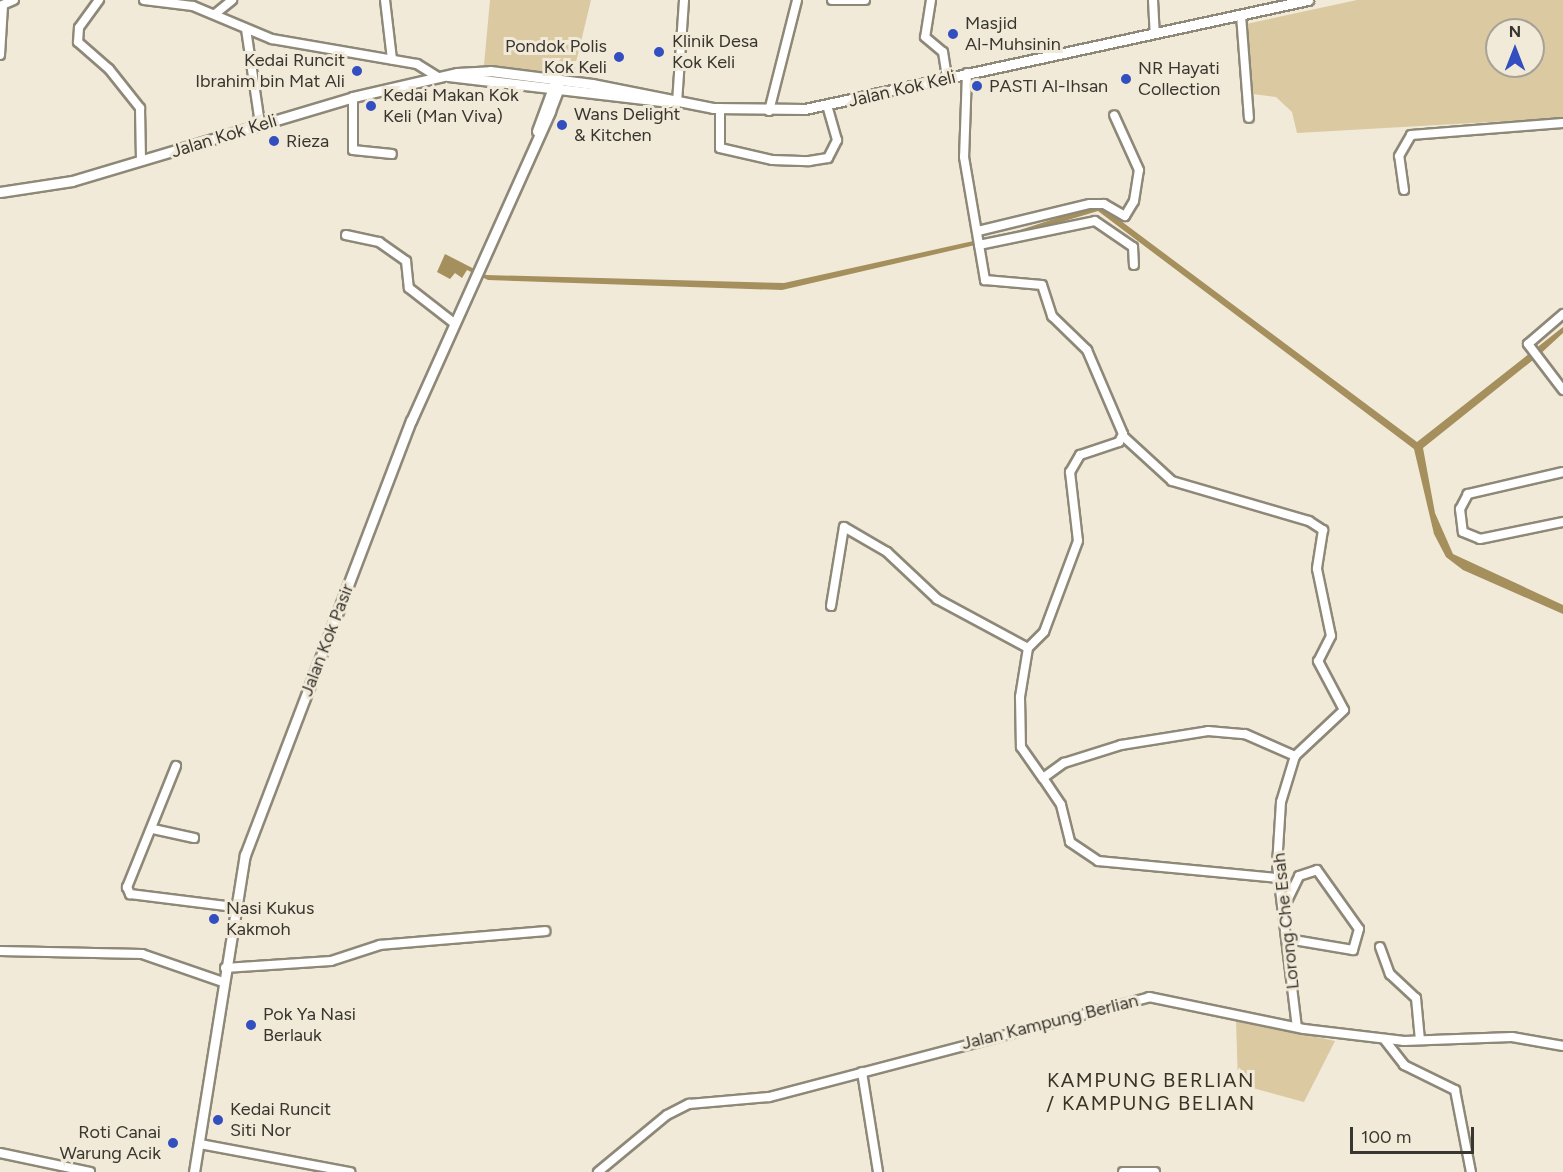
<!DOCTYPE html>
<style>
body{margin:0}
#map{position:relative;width:1563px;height:1172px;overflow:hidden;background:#f1ead9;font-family:Figtree,sans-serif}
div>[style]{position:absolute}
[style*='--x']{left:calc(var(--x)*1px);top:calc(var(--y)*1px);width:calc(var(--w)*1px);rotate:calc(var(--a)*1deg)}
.green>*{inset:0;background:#dbc9a1}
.water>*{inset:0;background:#a58f5c}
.roads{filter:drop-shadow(2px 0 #8e8878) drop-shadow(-2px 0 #8e8878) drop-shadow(0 2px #8e8878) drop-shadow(0 -2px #8e8878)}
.minor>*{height:8px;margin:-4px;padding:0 4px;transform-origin:4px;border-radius:4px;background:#fff}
.tertiary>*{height:9px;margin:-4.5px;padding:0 4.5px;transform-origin:4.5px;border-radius:4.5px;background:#fff}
.dots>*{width:16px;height:16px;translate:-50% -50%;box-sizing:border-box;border:3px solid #f1ead9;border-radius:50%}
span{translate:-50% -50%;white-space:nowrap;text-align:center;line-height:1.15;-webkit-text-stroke:6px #f1ead9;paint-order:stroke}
.poi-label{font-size:18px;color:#39362f}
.left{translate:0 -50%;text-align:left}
.right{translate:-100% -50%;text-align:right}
.street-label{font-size:18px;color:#39362f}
.neighbourhood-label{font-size:20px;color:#393426;letter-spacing:1.5px}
.north{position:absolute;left:1485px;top:18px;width:60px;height:60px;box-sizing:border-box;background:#f1ead9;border:2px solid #a7a295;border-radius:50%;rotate:0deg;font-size:16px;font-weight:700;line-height:24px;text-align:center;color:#39362f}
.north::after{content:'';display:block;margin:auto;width:21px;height:27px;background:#324ebf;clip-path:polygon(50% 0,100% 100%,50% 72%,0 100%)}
.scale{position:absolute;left:1350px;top:1127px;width:124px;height:27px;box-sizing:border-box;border:3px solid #39362f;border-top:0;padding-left:8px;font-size:18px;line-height:21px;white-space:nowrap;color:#39362f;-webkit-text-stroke:4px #f1ead9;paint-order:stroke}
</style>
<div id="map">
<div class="green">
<div style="clip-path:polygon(490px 0,591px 0,573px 75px,484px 65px)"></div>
<div style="clip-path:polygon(evenodd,1357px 0,1563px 0,1563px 118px,1297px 133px,1292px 112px,1276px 97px,1253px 94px,1246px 24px,1357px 0,1497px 30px,1533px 30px,1533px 66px,1497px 66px,1497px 30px)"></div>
<div style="clip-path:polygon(1236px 1019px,1335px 1041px,1304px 1102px,1238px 1084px)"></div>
</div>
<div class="water">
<div style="clip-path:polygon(1091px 207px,1109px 212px,1417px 442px,1563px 327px,1563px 333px,1538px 356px,1423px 448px,1435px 513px,1453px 554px,1563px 605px,1563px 614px,1463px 570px,1446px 557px,1434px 534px,1414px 449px,1098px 211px,1014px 236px,782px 290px,488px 280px,467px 270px,462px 278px,455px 273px,450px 279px,437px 272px,445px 254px,486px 275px,784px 283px,1014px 232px)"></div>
</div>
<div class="roads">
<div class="minor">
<div style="--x:99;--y:0;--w:34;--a:126"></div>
<div style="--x:79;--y:28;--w:14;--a:94"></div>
<div style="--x:78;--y:42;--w:41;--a:41.1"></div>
<div style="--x:109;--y:69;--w:50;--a:51.5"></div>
<div style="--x:140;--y:108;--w:53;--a:88.9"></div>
<div style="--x:144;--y:0;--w:49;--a:7"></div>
<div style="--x:193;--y:6;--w:86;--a:22.7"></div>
<div style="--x:272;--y:39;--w:147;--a:9.8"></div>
<div style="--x:417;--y:64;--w:25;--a:32"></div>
<div style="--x:385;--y:0;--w:60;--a:83.3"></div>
<div style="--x:832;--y:0;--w:33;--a:0"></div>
<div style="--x:931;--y:0;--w:37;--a:99"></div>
<div style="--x:925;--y:37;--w:23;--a:40"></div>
<div style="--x:943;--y:52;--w:26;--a:81"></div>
<div style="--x:1153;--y:0;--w:34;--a:87"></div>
<div style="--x:0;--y:6;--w:15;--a:-23"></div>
<div style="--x:215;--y:14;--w:22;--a:-39"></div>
<div style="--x:1241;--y:15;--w:103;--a:85.6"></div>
<div style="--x:246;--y:29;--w:96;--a:81.6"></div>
<div style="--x:0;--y:55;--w:49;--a:-86.5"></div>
<div style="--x:967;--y:73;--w:84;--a:92"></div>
<div style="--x:964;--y:157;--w:125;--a:80.3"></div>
<div style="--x:985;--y:280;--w:57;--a:5"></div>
<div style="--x:1042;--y:285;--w:33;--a:72"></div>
<div style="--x:1052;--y:316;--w:49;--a:44.2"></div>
<div style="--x:1087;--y:350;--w:91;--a:66.8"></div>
<div style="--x:1123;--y:434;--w:9;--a:117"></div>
<div style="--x:1119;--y:442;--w:41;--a:161.6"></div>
<div style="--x:1080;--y:455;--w:20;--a:120"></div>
<div style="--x:1070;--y:472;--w:69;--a:83.4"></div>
<div style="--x:1078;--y:541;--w:97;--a:110.5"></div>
<div style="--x:1044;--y:632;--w:23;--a:135"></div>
<div style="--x:1028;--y:648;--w:50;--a:99.3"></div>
<div style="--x:1020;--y:697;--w:50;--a:88.9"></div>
<div style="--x:1021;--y:747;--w:38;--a:55"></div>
<div style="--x:1043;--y:778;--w:26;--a:-36"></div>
<div style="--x:1064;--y:763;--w:60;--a:-17.5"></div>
<div style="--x:1121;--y:745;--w:88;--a:-9.1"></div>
<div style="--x:1208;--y:731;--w:37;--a:5"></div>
<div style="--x:1245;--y:734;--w:55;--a:23.7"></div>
<div style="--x:353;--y:97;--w:53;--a:90"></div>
<div style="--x:353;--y:150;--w:39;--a:6"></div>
<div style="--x:677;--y:103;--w:103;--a:-86.1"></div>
<div style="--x:720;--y:108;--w:40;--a:90"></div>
<div style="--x:720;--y:148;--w:53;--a:13"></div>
<div style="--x:772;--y:160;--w:37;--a:2"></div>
<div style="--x:809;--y:161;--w:19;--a:-9"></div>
<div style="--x:828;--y:158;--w:20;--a:-63"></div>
<div style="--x:837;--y:140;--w:35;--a:-106"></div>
<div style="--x:769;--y:111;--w:114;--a:-75.8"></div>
<div style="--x:1404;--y:190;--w:34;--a:-98"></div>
<div style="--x:1399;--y:156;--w:24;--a:-60"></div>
<div style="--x:1411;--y:135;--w:152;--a:-4.5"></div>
<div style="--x:978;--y:231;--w:115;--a:-13.6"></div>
<div style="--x:1090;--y:204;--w:14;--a:0"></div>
<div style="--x:1104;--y:204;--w:24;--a:30"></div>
<div style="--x:1125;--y:216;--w:17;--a:-59"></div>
<div style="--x:1134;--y:201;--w:31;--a:-81"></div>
<div style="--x:1139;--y:170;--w:60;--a:-114.4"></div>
<div style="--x:346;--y:235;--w:34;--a:12"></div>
<div style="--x:379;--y:242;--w:33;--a:35"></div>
<div style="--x:406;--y:261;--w:27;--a:84"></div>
<div style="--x:409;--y:288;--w:57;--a:37.9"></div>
<div style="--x:979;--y:245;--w:118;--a:-11.7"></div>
<div style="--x:1095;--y:221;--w:46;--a:34.4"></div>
<div style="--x:1133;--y:247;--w:18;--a:87"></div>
<div style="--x:1563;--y:314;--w:46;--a:139.4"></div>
<div style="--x:1528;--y:344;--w:58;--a:52.7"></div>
<div style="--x:1124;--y:437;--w:65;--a:42.5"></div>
<div style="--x:1172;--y:481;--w:143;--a:16.3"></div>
<div style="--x:1309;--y:521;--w:17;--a:33"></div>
<div style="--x:1323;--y:530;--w:39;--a:99"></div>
<div style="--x:1317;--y:569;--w:68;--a:78.2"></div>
<div style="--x:1331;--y:636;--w:28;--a:117"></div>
<div style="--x:1318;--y:661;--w:55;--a:62"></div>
<div style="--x:1344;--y:710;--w:67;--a:136.8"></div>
<div style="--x:1295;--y:756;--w:48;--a:106.9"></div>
<div style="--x:1281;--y:802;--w:63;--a:93.6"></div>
<div style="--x:1277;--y:865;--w:163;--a:83"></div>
<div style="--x:1563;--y:472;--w:98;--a:167"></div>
<div style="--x:1468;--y:494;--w:17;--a:118"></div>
<div style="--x:1460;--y:509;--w:23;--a:83"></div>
<div style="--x:1463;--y:532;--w:18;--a:22"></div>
<div style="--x:1480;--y:539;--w:85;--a:-11.6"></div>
<div style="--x:831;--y:606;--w:80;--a:-80.7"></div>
<div style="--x:844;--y:527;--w:50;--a:30.2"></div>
<div style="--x:887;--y:552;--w:69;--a:43.2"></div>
<div style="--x:937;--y:599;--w:103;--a:28.3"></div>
<div style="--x:176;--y:766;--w:131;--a:112"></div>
<div style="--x:127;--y:887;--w:8;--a:67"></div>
<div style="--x:130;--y:894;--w:105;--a:7.1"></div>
<div style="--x:1043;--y:778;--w:32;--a:56"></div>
<div style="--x:1061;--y:805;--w:38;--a:76"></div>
<div style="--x:1070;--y:842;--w:34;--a:34"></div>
<div style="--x:1098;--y:861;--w:182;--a:5.4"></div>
<div style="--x:153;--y:829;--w:42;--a:12.4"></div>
<div style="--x:1285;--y:905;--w:32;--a:-64"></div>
<div style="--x:1299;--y:876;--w:19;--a:-18"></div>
<div style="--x:1317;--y:870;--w:72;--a:54.6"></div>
<div style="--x:1359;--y:929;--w:22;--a:106"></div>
<div style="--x:1353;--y:950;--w:66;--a:-170.4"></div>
<div style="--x:1380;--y:947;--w:29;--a:70"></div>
<div style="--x:1390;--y:974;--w:35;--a:43"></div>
<div style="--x:1416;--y:998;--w:42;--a:84.6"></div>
<div style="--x:0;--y:951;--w:142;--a:1.2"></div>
<div style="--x:142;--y:954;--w:86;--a:19.1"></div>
<div style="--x:225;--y:968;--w:106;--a:-3.8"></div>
<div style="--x:331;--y:961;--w:52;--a:-18.1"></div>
<div style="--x:380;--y:945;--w:166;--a:-4.8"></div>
<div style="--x:1384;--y:1039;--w:33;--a:52"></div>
<div style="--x:1404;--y:1065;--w:57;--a:26.1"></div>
<div style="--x:1455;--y:1090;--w:84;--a:79"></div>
<div style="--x:862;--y:1072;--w:101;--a:80.9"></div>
<div style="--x:200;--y:1144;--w:153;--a:10.6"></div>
<div style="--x:0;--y:1153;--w:92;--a:11.9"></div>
<div style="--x:598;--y:1172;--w:89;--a:-39.6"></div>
<div style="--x:667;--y:1115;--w:25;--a:-27"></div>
<div style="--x:689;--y:1104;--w:80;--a:-5"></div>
<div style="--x:769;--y:1097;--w:393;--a:-14.7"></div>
<div style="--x:1149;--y:997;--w:158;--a:11.7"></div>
<div style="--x:1304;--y:1029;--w:101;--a:6.8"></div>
<div style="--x:1404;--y:1041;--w:108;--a:-2.1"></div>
<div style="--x:1512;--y:1037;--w:52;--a:10"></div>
<div style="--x:1123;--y:1172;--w:32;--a:0"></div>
</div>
<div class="tertiary">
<div style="--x:448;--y:76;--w:223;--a:6.7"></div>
<div style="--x:537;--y:131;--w:49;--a:-69.7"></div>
<div style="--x:0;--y:192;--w:73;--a:-8.7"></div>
<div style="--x:72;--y:181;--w:293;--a:-16.6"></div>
<div style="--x:353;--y:97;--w:107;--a:-13"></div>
<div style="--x:457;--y:73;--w:33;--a:-3"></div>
<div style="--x:490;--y:71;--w:103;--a:7.3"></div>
<div style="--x:592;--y:84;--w:123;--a:11.2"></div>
<div style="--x:713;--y:108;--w:92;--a:0.6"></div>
<div style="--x:805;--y:109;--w:515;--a:-12.23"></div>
<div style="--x:194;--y:1172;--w:321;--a:-80.9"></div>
<div style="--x:245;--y:855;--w:465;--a:-69.1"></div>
<div style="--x:411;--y:421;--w:340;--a:-65.8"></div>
<div style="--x:550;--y:111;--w:25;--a:-69"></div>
<div style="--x:559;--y:88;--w:6;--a:-135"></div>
</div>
</div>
<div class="dots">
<div style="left:953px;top:34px;background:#324ebf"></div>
<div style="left:659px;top:52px;background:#324ebf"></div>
<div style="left:619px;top:57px;background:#324ebf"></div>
<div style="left:357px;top:71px;background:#324ebf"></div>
<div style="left:1126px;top:79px;background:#324ebf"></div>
<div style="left:977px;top:86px;background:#324ebf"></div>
<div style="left:371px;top:106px;background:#324ebf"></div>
<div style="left:562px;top:125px;background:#324ebf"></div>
<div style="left:274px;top:141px;background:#324ebf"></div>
<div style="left:214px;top:919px;background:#324ebf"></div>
<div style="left:251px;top:1025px;background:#324ebf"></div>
<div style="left:218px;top:1120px;background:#324ebf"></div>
<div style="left:173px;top:1143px;background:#324ebf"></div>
</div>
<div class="poi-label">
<span class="left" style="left:965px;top:34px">Masjid<br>Al-Muhsinin</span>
<span class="left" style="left:672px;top:52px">Klinik Desa<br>Kok Keli</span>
<span class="right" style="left:607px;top:57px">Pondok Polis<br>Kok Keli</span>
<span class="right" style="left:345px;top:71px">Kedai Runcit<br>Ibrahim bin Mat Ali</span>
<span class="left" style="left:1138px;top:79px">NR Hayati<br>Collection</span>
<span class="left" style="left:989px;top:86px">PASTI Al-Ihsan</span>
<span class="left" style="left:383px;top:106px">Kedai Makan Kok<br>Keli (Man Viva)</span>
<span class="left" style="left:574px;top:125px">Wans Delight<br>&amp; Kitchen</span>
<span class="left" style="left:286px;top:141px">Rieza</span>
<span class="left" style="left:226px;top:919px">Nasi Kukus<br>Kakmoh</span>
<span class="left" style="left:263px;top:1025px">Pok Ya Nasi<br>Berlauk</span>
<span class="left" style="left:230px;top:1120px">Kedai Runcit<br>Siti Nor</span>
<span class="right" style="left:161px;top:1143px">Roti Canai<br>Warung Acik</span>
</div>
<div class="street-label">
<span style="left:902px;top:89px;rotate:-13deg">Jalan Kok Keli</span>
<span style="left:224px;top:136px;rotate:-17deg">Jalan Kok Keli</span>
<span style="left:327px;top:640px;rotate:-69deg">Jalan Kok Pasir</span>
<span style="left:1286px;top:921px;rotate:-96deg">Lorong Che Esah</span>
<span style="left:1050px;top:1022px;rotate:-14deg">Jalan Kampung Berlian</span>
</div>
<div class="neighbourhood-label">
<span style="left:1151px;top:1092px">KAMPUNG BERLIAN<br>/ KAMPUNG BELIAN</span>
</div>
<div class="north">N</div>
<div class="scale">100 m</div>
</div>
